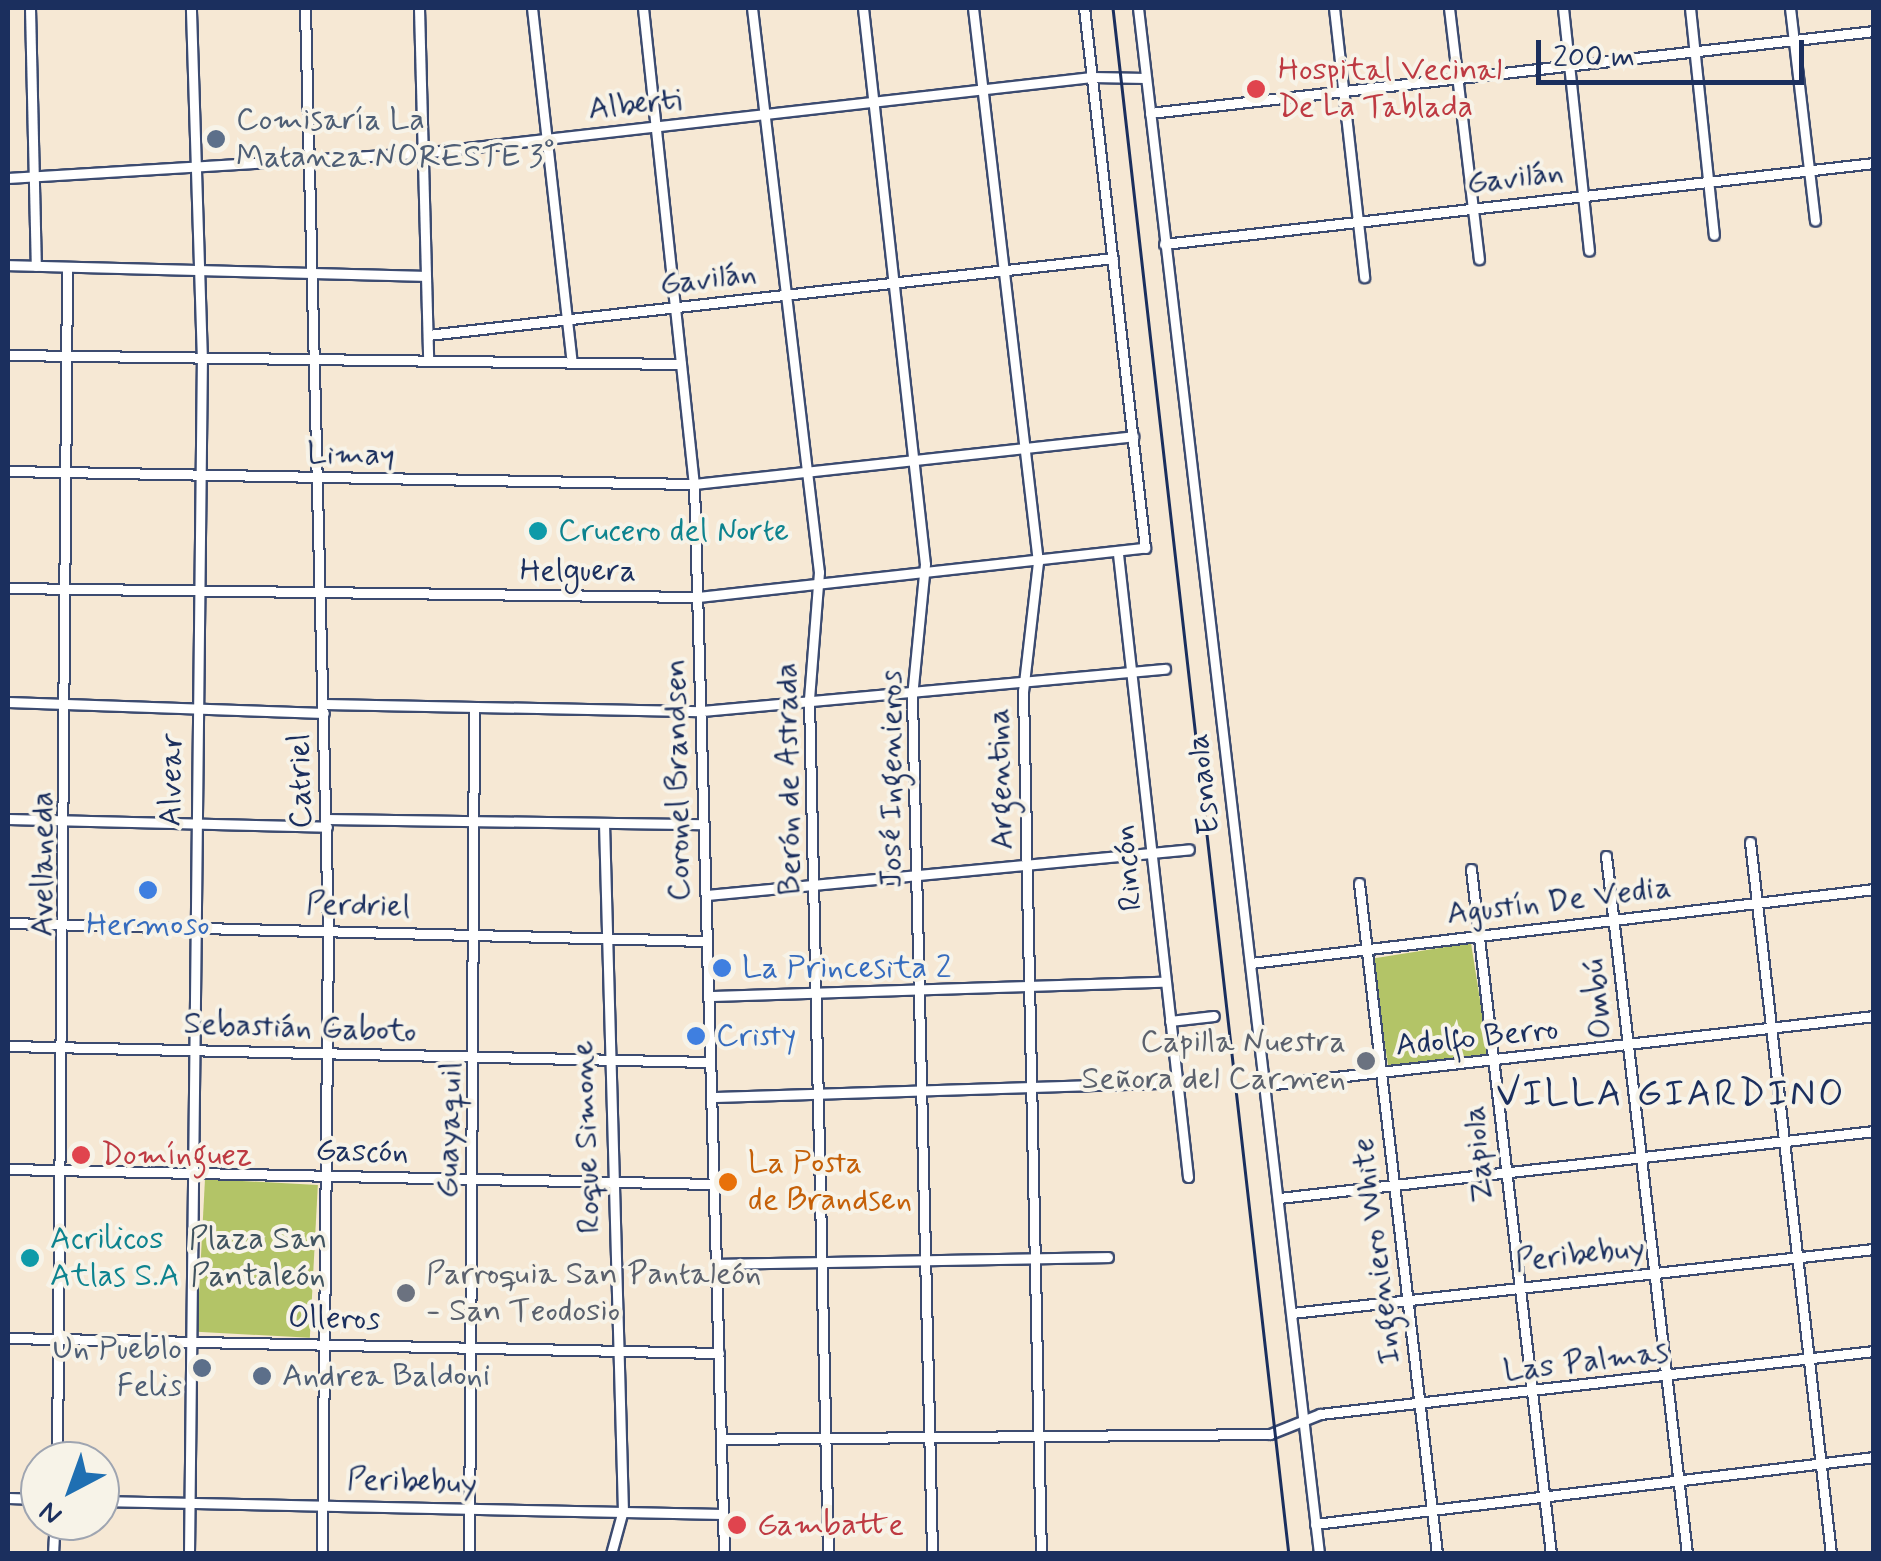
<!DOCTYPE html>
<meta charset="utf-8">
<style>
body{margin:0}
#map{position:relative;width:1881px;height:1561px;overflow:hidden;background:#f6e8d4;font-family:Mynerve,sans-serif}
div>[style]{position:absolute}
[style*='--x']{left:calc(var(--x)*1px);top:calc(var(--y)*1px);width:calc(var(--w)*1px);rotate:calc(var(--a)*1deg)}
.green>*{inset:0;background:#b3c467;transform-origin:0 0}
.roads{filter:drop-shadow(2px 0 #3c4b70) drop-shadow(-2px 0 #3c4b70) drop-shadow(0 2px #3c4b70) drop-shadow(0 -2px #3c4b70)}
.minor>*{height:9px;margin:-4.5px;padding:0 4.5px;transform-origin:4.5px;border-radius:4.5px;background:#fff}
.rail>*{height:2.5px;margin:-1.25px;padding:0 1.25px;transform-origin:1.25px;border-radius:1.25px;background:#1b2f5e}
.dots>*{width:28px;height:28px;translate:-50% -50%;box-sizing:border-box;border:5px solid #f7f3e8;border-radius:50%}
span{translate:-50% -50%;white-space:nowrap;text-align:center;line-height:1.15;-webkit-text-stroke:8px #f7f3e8;paint-order:stroke}
.health-label{font-size:32px;color:#be3a42}
.left{translate:0 -50%;text-align:left}
.street-label{font-size:32px;color:#1b2f5e}
.service-label{font-size:32px;color:#4e5e75}
.right{translate:-100% -50%;text-align:right}
.culture-label{font-size:32px;color:#0d838f}
.shop-label{font-size:32px;color:#366cbe}
.worship-label{font-size:32px;color:#5b616d}
.food-label{font-size:32px;color:#c56008}
.park-label{font-size:32px;color:#415460}
.quarter-label{font-size:38px;color:#1b2f5e;letter-spacing:2.5px}
.frame{position:absolute;inset:0;border:10px solid #1b2f5e;pointer-events:none}
.north{position:absolute;left:20px;top:1441px;width:100px;height:100px;box-sizing:border-box;background:#f7f3e8;border:2px solid #9fa5b1;border-radius:50%;rotate:221deg;font-size:28px;font-weight:700;line-height:40px;text-align:center;color:#1b2f5e}
.north::after{content:'';display:block;margin:auto;width:35px;height:45px;background:#1f6fb2;clip-path:polygon(50% 0,100% 100%,50% 72%,0 100%)}
.scale{position:absolute;left:1536px;top:40px;width:268px;height:45px;box-sizing:border-box;border:5px solid #1b2f5e;border-top:0;padding-left:12px;font-size:30px;line-height:35px;white-space:nowrap;color:#1b2f5e;-webkit-text-stroke:8px #f7f3e8;paint-order:stroke}
</style>
<div id="map">
<div class="green">
<div style="left:1471px;top:943px;width:113px;height:101px;rotate:81deg"></div>
<div style="left:205px;top:1179px;width:113px;height:153px;rotate:3deg"></div>
</div>
<div class="roads">
<div class="minor">
<div style="--x:30;--y:8;--w:258;--a:88.7"></div>
<div style="--x:305;--y:8;--w:923;--a:88.57"></div>
<div style="--x:328;--y:931;--w:623;--a:90.55"></div>
<div style="--x:419;--y:8;--w:352;--a:88.5"></div>
<div style="--x:532;--y:8;--w:357;--a:83.6"></div>
<div style="--x:643;--y:8;--w:479;--a:83.9"></div>
<div style="--x:694;--y:484;--w:1070;--a:88.39"></div>
<div style="--x:752;--y:8;--w:568;--a:83.23"></div>
<div style="--x:819;--y:572;--w:127;--a:94.5"></div>
<div style="--x:809;--y:699;--w:855;--a:88.73"></div>
<div style="--x:863;--y:8;--w:559;--a:83.64"></div>
<div style="--x:925;--y:564;--w:134;--a:95.6"></div>
<div style="--x:912;--y:697;--w:857;--a:88.66"></div>
<div style="--x:973;--y:8;--w:558;--a:83.31"></div>
<div style="--x:1038;--y:562;--w:130;--a:96.6"></div>
<div style="--x:1023;--y:691;--w:863;--a:88.81"></div>
<div style="--x:1138;--y:8;--w:1557;--a:83.32"></div>
<div style="--x:1334;--y:8;--w:271;--a:83.6"></div>
<div style="--x:1449;--y:8;--w:253;--a:83.2"></div>
<div style="--x:1563;--y:8;--w:244;--a:83.9"></div>
<div style="--x:1690;--y:8;--w:228;--a:84"></div>
<div style="--x:1790;--y:8;--w:214;--a:83.3"></div>
<div style="--x:1150;--y:113;--w:729;--a:-6.46"></div>
<div style="--x:8;--y:178;--w:415;--a:-3.5"></div>
<div style="--x:422;--y:153;--w:674;--a:-6.47"></div>
<div style="--x:1092;--y:77;--w:54;--a:1.1"></div>
<div style="--x:1164;--y:244;--w:715;--a:-6.51"></div>
<div style="--x:8;--y:265;--w:416;--a:1.5"></div>
<div style="--x:428;--y:335;--w:689;--a:-6.41"></div>
<div style="--x:8;--y:355;--w:673;--a:0.77"></div>
<div style="--x:8;--y:471;--w:686;--a:1.09"></div>
<div style="--x:694;--y:484;--w:442;--a:-6.2"></div>
<div style="--x:1118;--y:554;--w:627;--a:83.59"></div>
<div style="--x:8;--y:588;--w:690;--a:0.75"></div>
<div style="--x:698;--y:597;--w:450;--a:-6.3"></div>
<div style="--x:1145;--y:548;--w:543;--a:-96.44"></div>
<div style="--x:8;--y:702;--w:316;--a:2"></div>
<div style="--x:324;--y:704;--w:377;--a:1.1"></div>
<div style="--x:701;--y:711;--w:466;--a:-5.2"></div>
<div style="--x:8;--y:819;--w:319;--a:1.4"></div>
<div style="--x:326;--y:819;--w:377;--a:0.8"></div>
<div style="--x:604;--y:823;--w:687;--a:88.42"></div>
<div style="--x:623;--y:1510;--w:46;--a:105.3"></div>
<div style="--x:1750;--y:842;--w:717;--a:83.51"></div>
<div style="--x:1606;--y:856;--w:703;--a:83.38"></div>
<div style="--x:1471;--y:869;--w:690;--a:83.34"></div>
<div style="--x:1359;--y:883;--w:676;--a:83.37"></div>
<div style="--x:706;--y:895;--w:485;--a:-5.4"></div>
<div style="--x:8;--y:923;--w:699;--a:1.48"></div>
<div style="--x:1251;--y:963;--w:627;--a:-6.77"></div>
<div style="--x:709;--y:996;--w:456;--a:-1.8"></div>
<div style="--x:1170;--y:1021;--w:44;--a:-6.5"></div>
<div style="--x:8;--y:1046;--w:702;--a:1.31"></div>
<div style="--x:1265;--y:1085;--w:613;--a:-6.46"></div>
<div style="--x:712;--y:1097;--w:466;--a:-1.8"></div>
<div style="--x:8;--y:1169;--w:706;--a:1.22"></div>
<div style="--x:1279;--y:1198;--w:599;--a:-6.42"></div>
<div style="--x:717;--y:1264;--w:391;--a:-1"></div>
<div style="--x:1292;--y:1313;--w:586;--a:-6.28"></div>
<div style="--x:8;--y:1338;--w:711;--a:1.21"></div>
<div style="--x:723;--y:1439;--w:547;--a:-0.52"></div>
<div style="--x:1270;--y:1434;--w:54;--a:-21.8"></div>
<div style="--x:1320;--y:1414;--w:558;--a:-6.49"></div>
<div style="--x:57;--y:1461;--w:1194;--a:-89.52"></div>
<div style="--x:8;--y:1498;--w:32;--a:2"></div>
<div style="--x:100;--y:1501;--w:623;--a:1.2"></div>
<div style="--x:1315;--y:1524;--w:563;--a:-6.83"></div>
<div style="--x:53;--y:1554;--w:33;--a:-87"></div>
<div style="--x:189;--y:1554;--w:1193;--a:-89.38"></div>
<div style="--x:202;--y:361;--w:353;--a:-91.8"></div>
<div style="--x:469;--y:1554;--w:847;--a:-89.66"></div>
</div>
</div>
<div class="rail">
<div style="--x:1113;--y:8;--w:1556;--a:83.51"></div>
</div>
<div class="dots">
<div style="left:1256px;top:89px;background:#e0444e"></div>
<div style="left:216px;top:139px;background:#5c6f8a"></div>
<div style="left:538px;top:531px;background:#0f9aa8"></div>
<div style="left:148px;top:890px;background:#3f7fe0"></div>
<div style="left:722px;top:968px;background:#3f7fe0"></div>
<div style="left:696px;top:1036px;background:#3f7fe0"></div>
<div style="left:1366px;top:1061px;background:#6b7280"></div>
<div style="left:81px;top:1155px;background:#e0444e"></div>
<div style="left:728px;top:1182px;background:#e8710a"></div>
<div style="left:30px;top:1258px;background:#0f9aa8"></div>
<div style="left:406px;top:1293px;background:#6b7280"></div>
<div style="left:202px;top:1368px;background:#5c6f8a"></div>
<div style="left:262px;top:1376px;background:#5c6f8a"></div>
<div style="left:737px;top:1525px;background:#e0444e"></div>
</div>
<div class="health-label">
<span class="left" style="left:1278px;top:89px">Hospital Vecinal<br>De La Tablada</span>
<span class="left" style="left:101px;top:1155px">Domínguez</span>
<span class="left" style="left:757px;top:1525px">Gambatte</span>
</div>
<div class="street-label">
<span style="left:635px;top:105px;rotate:-6deg">Alberti</span>
<span style="left:1515px;top:178px;rotate:-7deg">Gavilán</span>
<span style="left:708px;top:279px;rotate:-7deg">Gavilán</span>
<span style="left:351px;top:455px;rotate:1deg">Limay</span>
<span style="left:578px;top:571px">Helguera</span>
<span style="left:789px;top:779px;rotate:-91deg">Berón de Astrada</span>
<span style="left:892px;top:779px;rotate:-90deg">José Ingenieros</span>
<span style="left:1001px;top:779px;rotate:-92deg">Argentina</span>
<span style="left:172px;top:780px;rotate:-89deg">Alvear</span>
<span style="left:678px;top:780px;rotate:-91deg">Coronel Brandsen</span>
<span style="left:301px;top:781px;rotate:-91deg">Catriel</span>
<span style="left:1204px;top:784px;rotate:-97deg">Esnaola</span>
<span style="left:43px;top:864px;rotate:-90deg">Avellaneda</span>
<span style="left:1128px;top:868px;rotate:-96deg">Rincón</span>
<span style="left:1559px;top:901px;rotate:-7deg">Agustín De Vedia</span>
<span style="left:358px;top:906px;rotate:2deg">Perdriel</span>
<span style="left:1598px;top:999px;rotate:-96deg">Ombú</span>
<span style="left:300px;top:1028px;rotate:2deg">Sebastián Gaboto</span>
<span style="left:1477px;top:1038px;rotate:-6deg">Adolfo Berro</span>
<span style="left:450px;top:1130px;rotate:-88deg">Guayaquil</span>
<span style="left:587px;top:1137px;rotate:-92deg">Roque Simone</span>
<span style="left:362px;top:1152px;rotate:1deg">Gascón</span>
<span style="left:1479px;top:1154px;rotate:-96deg">Zapiola</span>
<span style="left:1377px;top:1251px;rotate:-97deg">Ingeniero White</span>
<span style="left:1580px;top:1255px;rotate:-6deg">Peribebuy</span>
<span style="left:334px;top:1319px;rotate:1deg">Olleros</span>
<span style="left:1586px;top:1362px;rotate:-7deg">Las Palmas</span>
<span style="left:412px;top:1482px;rotate:2deg">Peribebuy</span>
</div>
<div class="service-label">
<span class="left" style="left:236px;top:139px">Comisaría La<br>Matanza NORESTE 3°</span>
<span class="right" style="left:182px;top:1368px">Un Pueblo<br>Felis</span>
<span class="left" style="left:282px;top:1376px">Andrea Baldoni</span>
</div>
<div class="culture-label">
<span class="left" style="left:558px;top:531px">Crucero del Norte</span>
<span class="left" style="left:50px;top:1258px">Acrilicos<br>Atlas S.A</span>
</div>
<div class="shop-label">
<span style="left:148px;top:925px">Hermoso</span>
<span class="left" style="left:742px;top:968px">La Princesita 2</span>
<span class="left" style="left:716px;top:1036px">Cristy</span>
</div>
<div class="worship-label">
<span class="right" style="left:1346px;top:1061px">Capilla Nuestra<br>Señora del Carmen</span>
<span class="left" style="left:426px;top:1293px">Parroquia San Pantaleón<br>- San Teodosio</span>
</div>
<div class="food-label">
<span class="left" style="left:748px;top:1182px">La Posta<br>de Brandsen</span>
</div>
<div class="park-label">
<span style="left:258px;top:1258px">Plaza San<br>Pantaleón</span>
</div>
<div class="quarter-label">
<span style="left:1671px;top:1095px">VILLA GIARDINO</span>
</div>
<div class="frame"></div>
<div class="north">N</div>
<div class="scale">200 m</div>
</div>
